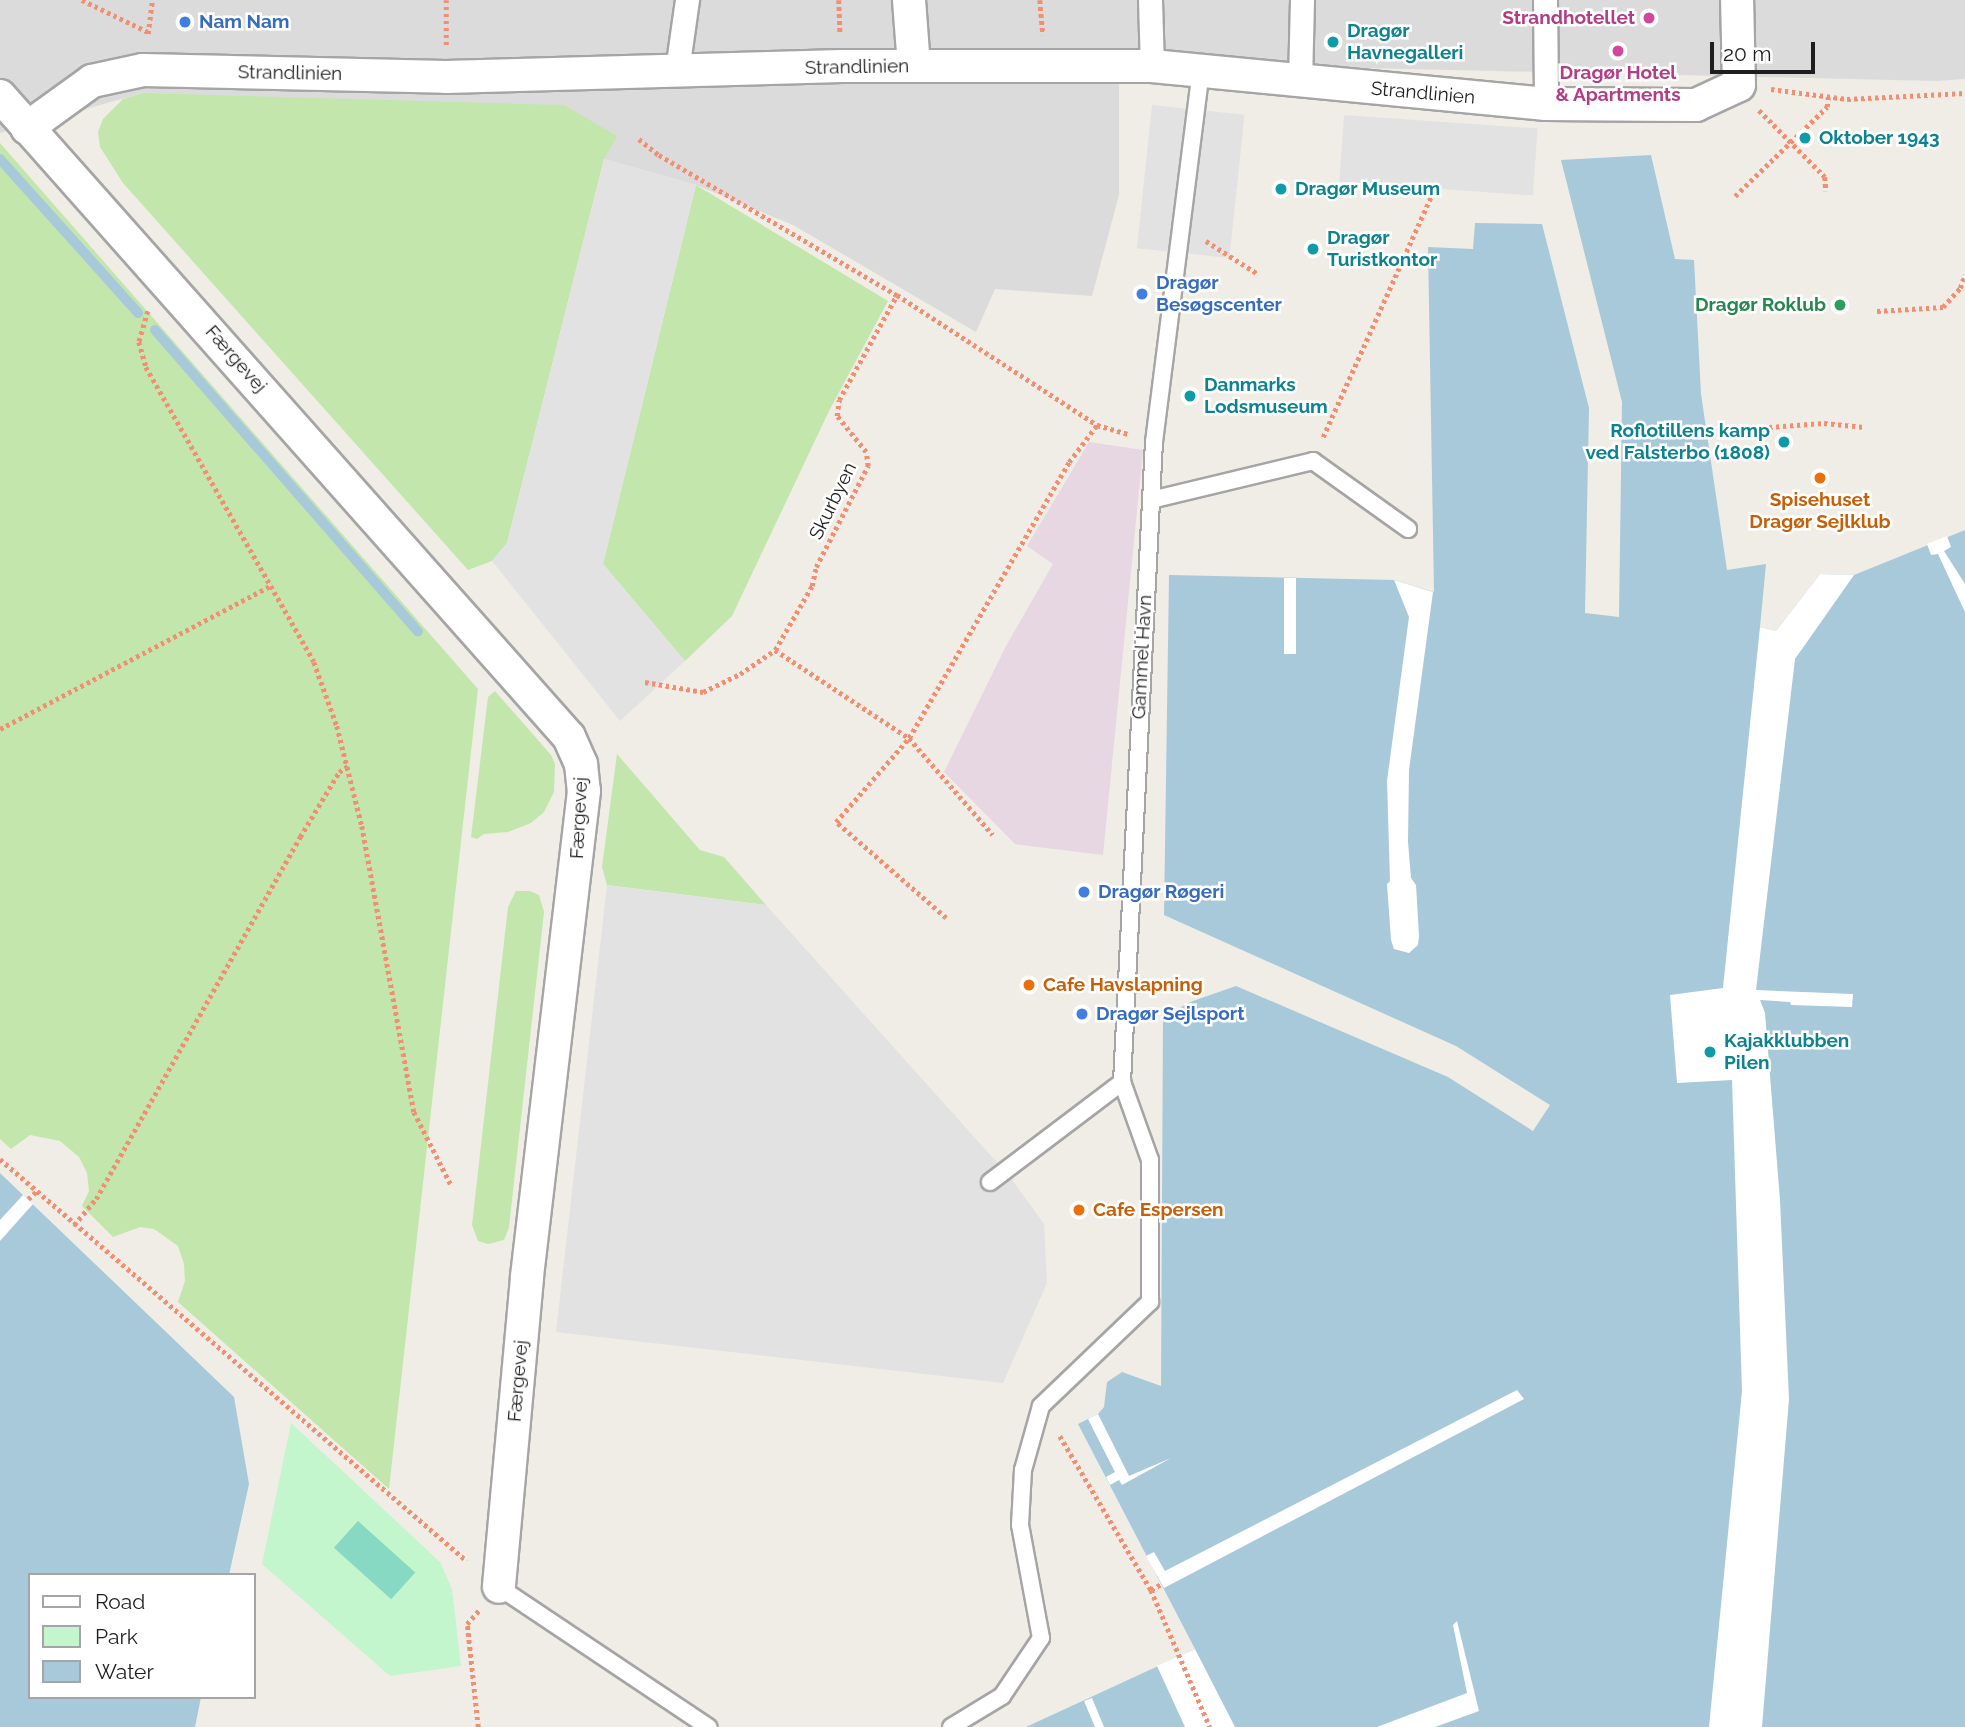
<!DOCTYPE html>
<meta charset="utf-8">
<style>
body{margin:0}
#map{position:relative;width:1965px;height:1727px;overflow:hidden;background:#efede5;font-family:Raleway,sans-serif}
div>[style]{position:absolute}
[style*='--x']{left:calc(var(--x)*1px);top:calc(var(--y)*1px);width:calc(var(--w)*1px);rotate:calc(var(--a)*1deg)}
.residential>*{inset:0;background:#dcdbdb}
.industrial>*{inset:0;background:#e7d7e2}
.grass>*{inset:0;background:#c3e6ad}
.park>*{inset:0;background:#c4f6ce}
.pitch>*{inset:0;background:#87d9c3;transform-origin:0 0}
.parking>*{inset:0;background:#e2e2e2;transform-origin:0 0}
.water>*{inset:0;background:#a8c9da}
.pier>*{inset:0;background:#fff;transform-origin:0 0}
.stream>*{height:10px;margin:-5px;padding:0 5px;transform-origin:5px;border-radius:5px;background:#a8c9da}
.path>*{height:4.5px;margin-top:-2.25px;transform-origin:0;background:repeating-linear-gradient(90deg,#f28f73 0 3.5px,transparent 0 7px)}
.roads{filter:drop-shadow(2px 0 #a5a5a5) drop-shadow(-2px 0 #a5a5a5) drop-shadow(0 2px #a5a5a5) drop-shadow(0 -2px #a5a5a5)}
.service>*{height:16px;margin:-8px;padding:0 8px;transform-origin:8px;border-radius:8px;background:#fff}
.pedestrian>*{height:23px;margin:-11.5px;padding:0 11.5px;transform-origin:11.5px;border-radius:11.5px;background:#fff}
.minor>*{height:32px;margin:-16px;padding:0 16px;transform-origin:16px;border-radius:16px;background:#fff}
.dots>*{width:19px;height:19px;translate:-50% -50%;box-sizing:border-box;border:4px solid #fff;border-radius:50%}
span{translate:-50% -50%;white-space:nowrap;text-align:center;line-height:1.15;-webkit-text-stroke:5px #fff;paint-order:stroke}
.hotel-label{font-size:19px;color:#b23c85;font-weight:700}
.right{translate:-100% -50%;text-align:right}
.shop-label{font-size:19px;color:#366cbe;font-weight:700}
.left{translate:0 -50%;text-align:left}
.culture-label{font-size:19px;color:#0d838f;font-weight:700}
.street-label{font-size:19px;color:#1e1e1e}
.leisure-label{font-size:19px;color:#27864d;font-weight:700}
.food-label{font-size:19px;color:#c56008;font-weight:700}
.legend{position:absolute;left:28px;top:1573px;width:228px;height:126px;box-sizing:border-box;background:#fff;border:2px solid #a5a5a5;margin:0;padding:9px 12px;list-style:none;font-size:21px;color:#1e1e1e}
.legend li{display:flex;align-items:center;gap:14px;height:35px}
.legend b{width:35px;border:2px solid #a5a5a5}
.scale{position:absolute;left:1710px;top:42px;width:105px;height:32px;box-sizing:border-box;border:4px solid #1e1e1e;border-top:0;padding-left:9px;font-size:21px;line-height:24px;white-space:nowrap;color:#1e1e1e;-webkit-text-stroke:5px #fff;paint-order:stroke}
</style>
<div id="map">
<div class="residential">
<div style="clip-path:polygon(0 0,1965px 0,1965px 79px,1937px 81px,1367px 68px,1119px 51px,1119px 195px,1092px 296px,995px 289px,976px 332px,793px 225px,696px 185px,604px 159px,143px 93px,0 133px)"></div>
</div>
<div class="industrial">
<div style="clip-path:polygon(1089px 442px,1143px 450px,1103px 855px,1015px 844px,944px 772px,1006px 646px,1053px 564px,1027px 546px)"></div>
</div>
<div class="grass">
<div style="clip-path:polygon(143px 93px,564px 105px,617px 136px,604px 159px,507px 543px,492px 561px,468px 570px,123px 183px,100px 147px,98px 132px,103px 119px,123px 99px)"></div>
<div style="clip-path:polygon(0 143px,478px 689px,389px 1489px,178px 1302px,185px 1281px,184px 1264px,178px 1246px,154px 1229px,140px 1227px,113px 1237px,82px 1206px,89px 1191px,87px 1173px,79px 1157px,60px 1141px,30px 1135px,11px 1149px,0 1139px)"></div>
<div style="clip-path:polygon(696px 185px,888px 301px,829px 411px,732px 616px,685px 661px,603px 564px)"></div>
<div style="clip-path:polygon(495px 691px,551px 755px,555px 764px,554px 792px,544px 812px,531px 823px,508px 832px,484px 834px,477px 839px,471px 837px,488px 697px)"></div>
<div style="clip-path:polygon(617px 754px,700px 850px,724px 857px,766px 905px,607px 885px,602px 867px)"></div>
<div style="clip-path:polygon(516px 891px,530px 891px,539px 895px,544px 912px,509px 1227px,504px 1240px,488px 1244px,478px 1241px,472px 1225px,508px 907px)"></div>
</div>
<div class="park">
<div style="clip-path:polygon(291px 1423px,440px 1562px,452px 1589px,461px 1666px,390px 1676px,262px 1564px)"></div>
</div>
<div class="pitch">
<div style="left:358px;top:1521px;width:77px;height:36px;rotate:42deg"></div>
</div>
<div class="parking">
<div style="left:1152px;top:105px;width:93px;height:144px;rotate:6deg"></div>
<div style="left:1344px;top:115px;width:194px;height:67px;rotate:4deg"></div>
<div style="clip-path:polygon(604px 159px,696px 185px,603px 564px,685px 661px,620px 721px,492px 561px,507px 543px)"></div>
<div style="clip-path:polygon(607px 885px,766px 905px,1010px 1177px,1044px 1224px,1047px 1283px,1003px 1383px,556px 1332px)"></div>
</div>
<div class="water">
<div style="clip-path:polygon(1651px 155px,1675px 259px,1694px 260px,1701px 394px,1727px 570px,1766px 564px,1760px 627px,1776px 631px,1820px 574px,1854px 575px,1965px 530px,1965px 1727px,1026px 1727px,1195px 1649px,1078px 1424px,1098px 1414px,1104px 1407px,1107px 1382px,1122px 1372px,1161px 1386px,1163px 1016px,1193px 1001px,1236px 986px,1448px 1077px,1533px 1131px,1550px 1105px,1456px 1046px,1164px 915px,1169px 575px,1394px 580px,1434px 592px,1428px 247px,1473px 249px,1475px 223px,1542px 224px,1589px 408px,1585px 613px,1619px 617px,1622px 402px,1561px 160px)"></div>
<div style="clip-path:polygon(0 1173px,234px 1397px,249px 1484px,229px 1575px,30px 1575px,30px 1697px,201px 1697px,195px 1727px,0 1727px)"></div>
</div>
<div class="pier">
<div style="clip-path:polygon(1947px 536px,1951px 547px,1944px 551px,1965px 584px,1965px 612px,1938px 554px,1931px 555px,1927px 544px)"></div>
<div style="clip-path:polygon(1820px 574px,1854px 575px,1795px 659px,1756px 990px,1853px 994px,1852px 1007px,1791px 1005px,1790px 1002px,1760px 1000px,1765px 1013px,1780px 1200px,1789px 1399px,1762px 1727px,1709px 1727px,1742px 1391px,1732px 1080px,1677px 1083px,1670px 995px,1723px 988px,1760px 627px,1776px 631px)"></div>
<div style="left:1284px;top:578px;width:12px;height:76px"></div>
<div style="clip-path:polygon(1394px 580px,1433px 592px,1409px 770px,1408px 842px,1411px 878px,1416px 885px,1419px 936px,1418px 945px,1409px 953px,1394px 949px,1391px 940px,1387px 884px,1390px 881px,1387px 781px,1409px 617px)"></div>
<div style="clip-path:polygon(23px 1195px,33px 1204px,0 1241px,0 1220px)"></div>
<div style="clip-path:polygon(1517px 1390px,1524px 1399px,1164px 1588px,1146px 1556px,1154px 1552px,1165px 1571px)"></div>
<div style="clip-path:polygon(1098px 1414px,1129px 1476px,1171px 1458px,1122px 1485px,1119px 1480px,1110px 1485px,1106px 1477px,1115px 1472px,1088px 1419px)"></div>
<div style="clip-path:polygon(1457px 1621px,1479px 1711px,1435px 1727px,1377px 1727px,1467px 1693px,1453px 1625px)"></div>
<div style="clip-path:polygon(1195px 1649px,1235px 1727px,1185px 1727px,1157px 1666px)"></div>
<div style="clip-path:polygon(1092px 1698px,1104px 1727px,1095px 1727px,1084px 1701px)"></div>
</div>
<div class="stream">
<div style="--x:0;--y:159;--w:207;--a:48.1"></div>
<div style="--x:155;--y:330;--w:400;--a:48.9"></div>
</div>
<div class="path">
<div style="--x:82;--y:0;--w:73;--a:25.9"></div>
<div style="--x:839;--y:0;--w:34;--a:88"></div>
<div style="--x:1040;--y:0;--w:35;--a:85"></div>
<div style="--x:148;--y:34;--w:34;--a:-83"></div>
<div style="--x:446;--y:45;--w:45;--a:-90"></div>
<div style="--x:1771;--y:89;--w:77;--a:7.5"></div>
<div style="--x:1847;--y:99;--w:118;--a:-2.9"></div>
<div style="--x:1759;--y:110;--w:94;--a:45.4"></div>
<div style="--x:1825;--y:177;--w:14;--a:86"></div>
<div style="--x:639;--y:139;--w:26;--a:39"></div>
<div style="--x:659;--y:155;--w:276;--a:30.5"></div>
<div style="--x:897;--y:295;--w:239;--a:33"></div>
<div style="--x:1097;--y:425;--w:33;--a:16"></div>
<div style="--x:1735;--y:196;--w:128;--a:-44.1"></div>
<div style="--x:1827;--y:107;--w:10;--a:-84"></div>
<div style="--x:1206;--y:241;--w:62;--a:32.4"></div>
<div style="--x:148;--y:311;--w:32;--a:106"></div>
<div style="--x:139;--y:342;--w:26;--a:74"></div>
<div style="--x:146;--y:367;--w:339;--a:60.3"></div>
<div style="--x:314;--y:662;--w:68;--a:70.2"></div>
<div style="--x:337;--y:726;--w:103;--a:76"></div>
<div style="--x:362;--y:826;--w:291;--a:79.7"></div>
<div style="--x:414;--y:1112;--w:82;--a:63.1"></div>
<div style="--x:1877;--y:311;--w:66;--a:-3.5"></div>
<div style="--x:1943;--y:307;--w:25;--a:-48"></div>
<div style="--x:1960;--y:288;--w:14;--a:-69"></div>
<div style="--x:1741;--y:429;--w:83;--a:-4.1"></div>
<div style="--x:1824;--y:423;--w:40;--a:5.7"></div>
<div style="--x:1323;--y:437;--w:266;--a:-65.8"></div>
<div style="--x:775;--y:650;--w:74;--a:-60"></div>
<div style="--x:812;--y:586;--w:19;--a:-78"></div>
<div style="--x:816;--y:567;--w:114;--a:-62.8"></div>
<div style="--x:868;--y:466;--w:14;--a:-98"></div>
<div style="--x:866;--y:452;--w:46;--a:-128.9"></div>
<div style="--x:837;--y:416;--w:16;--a:-83"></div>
<div style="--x:839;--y:400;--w:120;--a:-61.1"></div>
<div style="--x:645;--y:682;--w:59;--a:9.8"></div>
<div style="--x:703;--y:692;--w:41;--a:-25.9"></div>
<div style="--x:740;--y:674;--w:42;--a:-34.4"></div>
<div style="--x:775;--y:650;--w:160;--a:33.3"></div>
<div style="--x:909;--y:738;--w:128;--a:49.1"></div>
<div style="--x:0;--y:729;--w:308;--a:-27.9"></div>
<div style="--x:946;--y:918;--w:146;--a:-138.9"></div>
<div style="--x:836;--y:822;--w:111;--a:-49"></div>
<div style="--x:909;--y:738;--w:319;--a:-59.9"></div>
<div style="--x:1069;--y:462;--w:46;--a:-52.9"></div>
<div style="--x:0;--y:1159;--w:616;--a:40.72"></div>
<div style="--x:28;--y:1199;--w:11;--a:-41"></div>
<div style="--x:74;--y:1225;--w:34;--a:-50"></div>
<div style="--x:96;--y:1199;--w:416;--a:-60.6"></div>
<div style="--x:300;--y:837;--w:76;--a:-59"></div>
<div style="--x:339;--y:772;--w:11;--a:-34"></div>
<div style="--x:1060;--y:1436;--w:179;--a:59.4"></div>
<div style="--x:1151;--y:1590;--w:149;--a:66.7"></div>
<div style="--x:1151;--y:1590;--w:12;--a:-31"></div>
<div style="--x:478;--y:1727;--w:104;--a:-96.1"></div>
<div style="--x:467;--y:1624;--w:18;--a:-49"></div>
</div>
<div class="roads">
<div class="service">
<div style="--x:1151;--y:500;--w:167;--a:-13.5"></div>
<div style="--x:1313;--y:461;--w:117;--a:35.6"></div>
<div style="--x:990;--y:1182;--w:166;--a:-37.1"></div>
<div style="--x:1122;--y:1082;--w:641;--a:-87.14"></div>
<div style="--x:1154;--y:442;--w:374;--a:-82.8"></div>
<div style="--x:499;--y:1587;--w:252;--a:33.8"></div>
<div style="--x:951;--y:1727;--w:60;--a:-31.3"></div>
<div style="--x:1002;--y:1696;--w:70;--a:-56.1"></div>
<div style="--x:1041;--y:1638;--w:115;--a:-100.5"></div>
<div style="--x:1020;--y:1525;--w:55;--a:-86.9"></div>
<div style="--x:1023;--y:1470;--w:66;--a:-74.3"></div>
<div style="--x:1041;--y:1406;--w:151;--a:-43.7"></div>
<div style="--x:1150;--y:1302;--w:142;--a:-90"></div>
<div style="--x:1150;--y:1160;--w:83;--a:-109.7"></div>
</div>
<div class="pedestrian">
<div style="--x:1150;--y:0;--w:66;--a:88.3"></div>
<div style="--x:1545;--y:0;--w:104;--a:89.4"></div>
<div style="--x:677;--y:70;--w:71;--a:-81.9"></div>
<div style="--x:1300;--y:82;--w:82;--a:-88.6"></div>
</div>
<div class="minor">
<div style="--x:909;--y:0;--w:66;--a:85.7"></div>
<div style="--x:0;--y:96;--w:857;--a:48.41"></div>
<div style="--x:569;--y:737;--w:30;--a:66"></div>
<div style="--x:581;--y:764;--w:27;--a:84"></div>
<div style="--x:584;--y:791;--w:490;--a:96.7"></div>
<div style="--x:527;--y:1278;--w:310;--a:95.2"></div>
<div style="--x:27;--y:128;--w:80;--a:-35.9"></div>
<div style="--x:92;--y:81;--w:52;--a:-12.2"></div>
<div style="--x:143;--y:70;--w:303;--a:1.3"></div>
<div style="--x:446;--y:77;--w:396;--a:-1.6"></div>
<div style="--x:842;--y:66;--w:310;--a:0"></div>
<div style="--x:1152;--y:66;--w:396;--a:5.5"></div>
<div style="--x:1546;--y:104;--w:150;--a:0.4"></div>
<div style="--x:1696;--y:105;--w:47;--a:-24.9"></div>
<div style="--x:1739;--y:85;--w:85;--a:-91.3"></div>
</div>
</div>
<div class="dots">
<div style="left:1649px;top:18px;background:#d1479c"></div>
<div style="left:185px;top:22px;background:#3f7fe0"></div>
<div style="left:1333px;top:42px;background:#0f9aa8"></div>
<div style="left:1618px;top:51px;background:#d1479c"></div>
<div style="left:1805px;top:138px;background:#0f9aa8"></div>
<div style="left:1281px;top:189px;background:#0f9aa8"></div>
<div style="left:1313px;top:249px;background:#0f9aa8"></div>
<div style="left:1142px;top:294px;background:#3f7fe0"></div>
<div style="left:1840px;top:305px;background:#2e9e5b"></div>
<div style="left:1190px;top:396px;background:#0f9aa8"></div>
<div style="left:1784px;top:442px;background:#0f9aa8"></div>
<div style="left:1820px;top:478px;background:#e8710a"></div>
<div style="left:1084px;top:892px;background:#3f7fe0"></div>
<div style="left:1029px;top:985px;background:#e8710a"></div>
<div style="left:1082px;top:1014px;background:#3f7fe0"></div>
<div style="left:1710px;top:1052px;background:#0f9aa8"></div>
<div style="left:1079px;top:1210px;background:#e8710a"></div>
</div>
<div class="hotel-label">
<span class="right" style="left:1635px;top:18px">Strandhotellet</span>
<span style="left:1618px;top:84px">Dragør Hotel<br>&amp; Apartments</span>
</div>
<div class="shop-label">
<span class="left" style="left:199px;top:22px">Nam Nam</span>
<span class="left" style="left:1156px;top:294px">Dragør<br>Besøgscenter</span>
<span class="left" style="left:1098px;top:892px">Dragør Røgeri</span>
<span class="left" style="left:1096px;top:1014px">Dragør Sejlsport</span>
</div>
<div class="culture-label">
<span class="left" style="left:1347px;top:42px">Dragør<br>Havnegalleri</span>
<span class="left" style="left:1819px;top:138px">Oktober 1943</span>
<span class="left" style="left:1295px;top:189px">Dragør Museum</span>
<span class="left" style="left:1327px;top:249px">Dragør<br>Turistkontor</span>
<span class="left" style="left:1204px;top:396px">Danmarks<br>Lodsmuseum</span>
<span class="right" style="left:1770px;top:442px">Roflotillens kamp<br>ved Falsterbo (1808)</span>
<span class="left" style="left:1724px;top:1052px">Kajakklubben<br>Pilen</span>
</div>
<div class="street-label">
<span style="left:857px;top:67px;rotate:-1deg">Strandlinien</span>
<span style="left:290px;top:73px;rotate:1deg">Strandlinien</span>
<span style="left:1423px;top:93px;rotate:5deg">Strandlinien</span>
<span style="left:236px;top:359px;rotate:49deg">Færgevej</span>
<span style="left:833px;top:501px;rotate:-64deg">Skurbyen</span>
<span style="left:1142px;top:657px;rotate:-87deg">Gammel Havn</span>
<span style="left:579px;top:818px;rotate:-87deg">Færgevej</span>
<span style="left:518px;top:1381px;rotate:-85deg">Færgevej</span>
</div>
<div class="leisure-label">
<span class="right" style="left:1826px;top:305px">Dragør Roklub</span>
</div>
<div class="food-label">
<span style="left:1820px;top:511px">Spisehuset<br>Dragør Sejlklub</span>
<span class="left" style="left:1043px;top:985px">Cafe Havslapning</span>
<span class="left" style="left:1093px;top:1210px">Cafe Espersen</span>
</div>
<ul class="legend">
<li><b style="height:9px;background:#fff"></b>Road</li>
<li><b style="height:19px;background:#c4f6ce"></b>Park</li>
<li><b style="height:19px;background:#a8c9da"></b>Water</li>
</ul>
<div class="scale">20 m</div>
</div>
